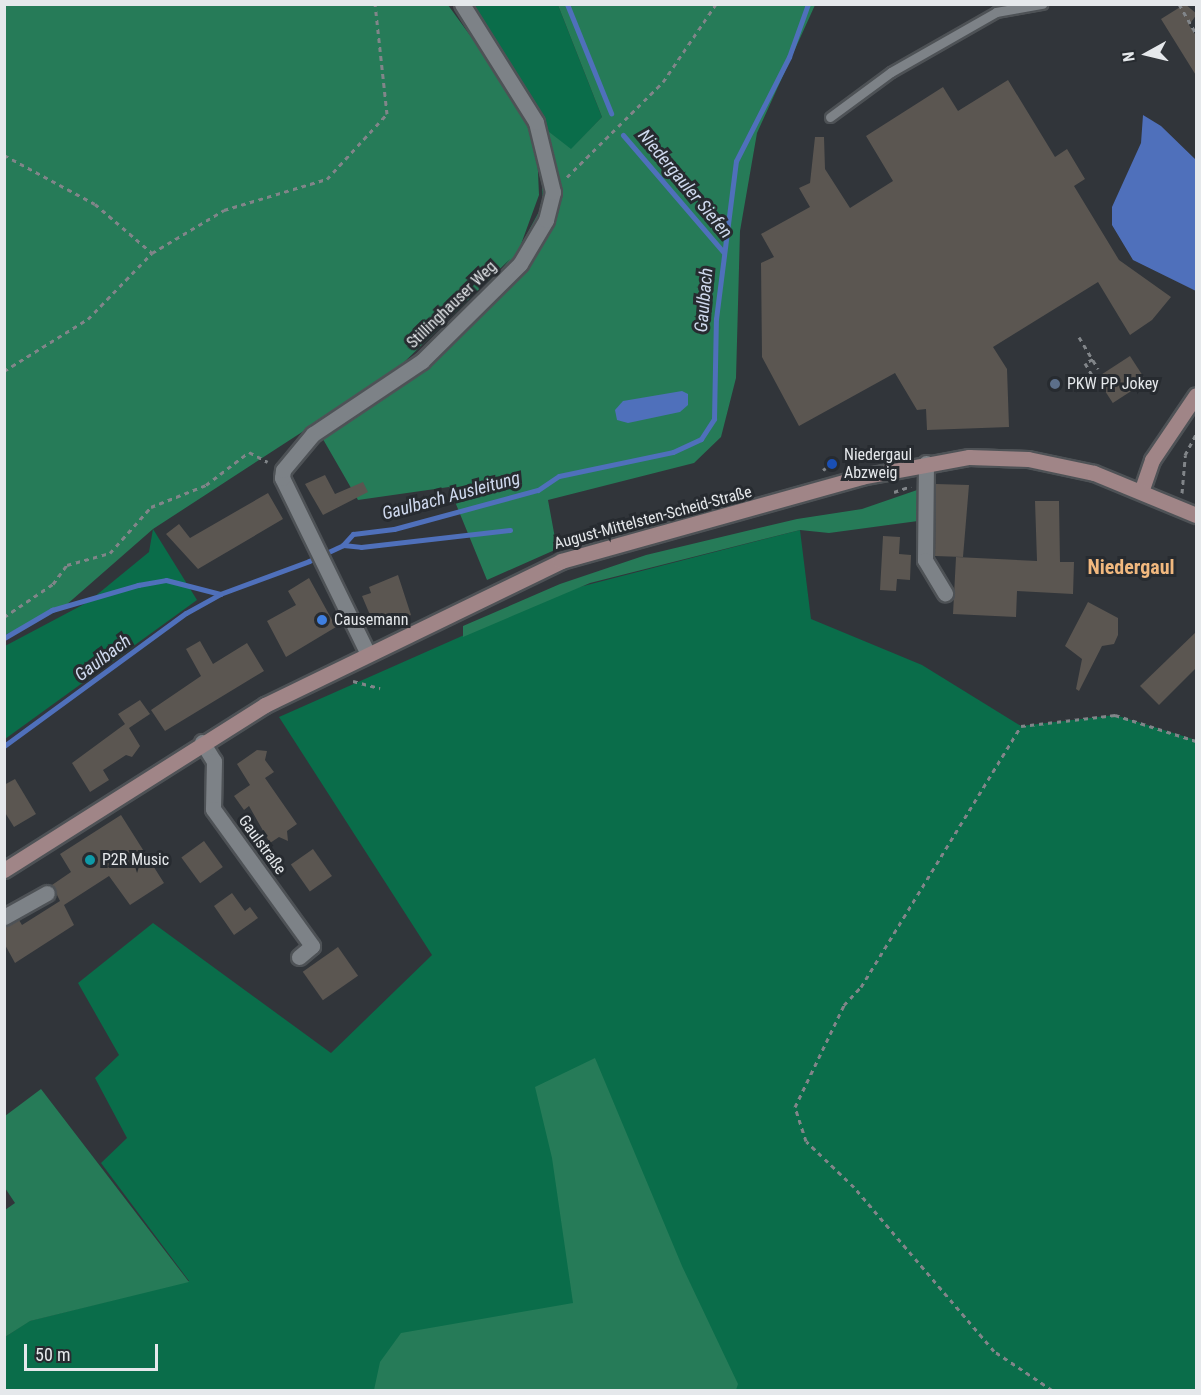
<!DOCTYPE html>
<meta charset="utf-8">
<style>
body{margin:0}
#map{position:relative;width:1201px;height:1395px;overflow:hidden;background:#31353a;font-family:"Roboto Condensed",sans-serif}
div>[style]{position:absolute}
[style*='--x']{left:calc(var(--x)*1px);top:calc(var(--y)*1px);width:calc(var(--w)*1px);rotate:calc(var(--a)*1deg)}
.green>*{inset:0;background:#0a6d4a}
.forest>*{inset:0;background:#267b58}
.water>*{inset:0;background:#4f70bb}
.stream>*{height:5px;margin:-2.5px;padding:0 2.5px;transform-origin:2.5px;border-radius:2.5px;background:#4f70bb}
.building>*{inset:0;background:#5b5651;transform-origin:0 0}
.path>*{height:3px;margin-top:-1.5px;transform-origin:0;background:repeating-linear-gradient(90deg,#818589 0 4.5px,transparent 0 9px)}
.roads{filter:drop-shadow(2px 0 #4e5256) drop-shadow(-2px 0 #4e5256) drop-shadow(0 2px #4e5256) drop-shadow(0 -2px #4e5256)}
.service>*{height:9px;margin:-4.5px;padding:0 4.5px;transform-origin:4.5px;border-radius:4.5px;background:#7d8287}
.minor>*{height:15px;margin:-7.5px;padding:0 7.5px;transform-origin:7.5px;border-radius:7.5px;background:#7d8287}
.secondary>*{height:15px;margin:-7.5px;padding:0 7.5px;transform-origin:7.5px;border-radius:7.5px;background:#a08587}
.dots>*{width:16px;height:16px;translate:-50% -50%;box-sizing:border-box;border:3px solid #272b30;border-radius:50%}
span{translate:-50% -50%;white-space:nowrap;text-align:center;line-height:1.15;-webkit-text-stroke:6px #272b30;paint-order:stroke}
.street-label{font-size:16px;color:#e5e8eb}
.poi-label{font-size:16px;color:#e5e8eb}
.left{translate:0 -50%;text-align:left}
.water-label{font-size:18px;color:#cfd9ee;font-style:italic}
.quarter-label{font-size:20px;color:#f1b87e;font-weight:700}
.frame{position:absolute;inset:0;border:6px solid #e5e8eb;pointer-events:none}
.north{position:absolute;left:1117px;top:24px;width:60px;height:60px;-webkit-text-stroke:4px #272b30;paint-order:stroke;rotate:262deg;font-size:16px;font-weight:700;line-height:24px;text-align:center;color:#e5e8eb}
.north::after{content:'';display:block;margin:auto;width:21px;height:27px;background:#e5e8eb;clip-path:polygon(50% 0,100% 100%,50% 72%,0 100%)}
.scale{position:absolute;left:24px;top:1344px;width:134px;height:27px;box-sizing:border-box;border:3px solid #e5e8eb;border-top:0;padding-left:8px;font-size:18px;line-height:21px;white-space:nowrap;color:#e5e8eb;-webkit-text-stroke:4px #272b30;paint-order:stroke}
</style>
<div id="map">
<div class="green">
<div style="clip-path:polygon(454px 5px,558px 5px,602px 117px,571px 150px,539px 124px)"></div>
<div style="clip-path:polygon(153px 529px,197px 600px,5px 739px,5px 646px,88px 602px,149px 552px)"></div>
<div style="clip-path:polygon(800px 530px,811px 619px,922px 665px,1021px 726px,1115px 715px,1196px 740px,1196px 1390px,5px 1390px,5px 1337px,29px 1321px,189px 1281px,101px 1163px,127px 1138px,95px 1078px,119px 1055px,78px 983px,153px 923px,331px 1053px,432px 955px,279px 717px,564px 591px)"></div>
</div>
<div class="forest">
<div style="clip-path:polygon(5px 5px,448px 5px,536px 126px,539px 195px,520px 247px,543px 204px,539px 124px,571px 149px,602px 117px,558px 5px,815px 5px,757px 133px,740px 231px,736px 378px,721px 437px,694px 463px,548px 500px,557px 549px,487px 580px,449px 487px,358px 500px,320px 434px,437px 347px,510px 259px,393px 373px,153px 529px,65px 606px,5px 635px)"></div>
<div style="clip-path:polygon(920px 489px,918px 521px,829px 533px,800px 530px,590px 583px,463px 637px,463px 626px,560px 584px,646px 555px,797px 519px,862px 509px)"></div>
<div style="clip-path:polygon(595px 1058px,682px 1266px,738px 1384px,736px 1390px,374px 1390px,380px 1362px,401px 1333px,573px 1303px,552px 1158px,535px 1087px)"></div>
<div style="clip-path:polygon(41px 1089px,189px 1282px,30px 1321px,5px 1337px,5px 1210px,15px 1203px,5px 1188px,5px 1116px)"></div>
</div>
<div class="water">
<div style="clip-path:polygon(1143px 115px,1161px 126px,1196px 160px,1196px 291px,1133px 260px,1112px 225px,1112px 207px,1141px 143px)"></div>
<div style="clip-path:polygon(682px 391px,688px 394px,688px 405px,680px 412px,628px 423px,617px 420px,615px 410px,623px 401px)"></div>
</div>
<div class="stream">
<div style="--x:567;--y:4;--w:118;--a:68"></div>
<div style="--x:623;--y:135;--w:155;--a:49.4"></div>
<div style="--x:343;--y:545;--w:18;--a:6"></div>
<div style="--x:361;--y:547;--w:150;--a:-6.5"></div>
<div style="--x:4;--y:638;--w:56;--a:-30.3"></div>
<div style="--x:52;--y:610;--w:90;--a:-16.2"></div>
<div style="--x:138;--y:585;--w:28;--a:-10"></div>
<div style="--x:166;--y:580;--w:56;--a:14.5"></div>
<div style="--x:220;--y:594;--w:95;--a:-20.3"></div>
<div style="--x:309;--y:561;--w:38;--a:-25"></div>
<div style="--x:343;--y:545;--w:15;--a:-48"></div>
<div style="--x:353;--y:534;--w:41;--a:-7"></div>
<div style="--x:394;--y:529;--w:149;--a:-15.2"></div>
<div style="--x:538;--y:490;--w:25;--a:-34"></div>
<div style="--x:559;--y:476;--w:116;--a:-11.9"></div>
<div style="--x:673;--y:452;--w:31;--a:-25"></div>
<div style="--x:701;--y:439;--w:24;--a:-57"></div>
<div style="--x:714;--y:419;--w:100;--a:-88.9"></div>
<div style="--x:716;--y:319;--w:159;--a:-82.8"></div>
<div style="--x:736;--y:161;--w:117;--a:-63"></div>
<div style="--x:789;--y:57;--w:56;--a:-70.3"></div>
<div style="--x:4;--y:746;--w:225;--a:-36.2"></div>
<div style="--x:186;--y:613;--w:39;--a:-29"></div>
</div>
<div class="building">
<div style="clip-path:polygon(1185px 4px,1197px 14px,1189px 25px,1197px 37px,1197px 77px,1161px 19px)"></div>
<div style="clip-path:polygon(1008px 80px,1055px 157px,1067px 149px,1085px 179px,1074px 186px,1119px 260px,1171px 297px,1152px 320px,1130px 335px,1098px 282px,993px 347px,1007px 369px,1009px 427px,927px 430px,926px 409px,917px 410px,895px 373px,799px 426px,762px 357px,761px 263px,774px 257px,761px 234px,810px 207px,799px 188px,810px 183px,815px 137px,824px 137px,825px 169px,850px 208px,893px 181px,866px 136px,943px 87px,958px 111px)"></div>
<div style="left:1130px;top:356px;width:30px;height:40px;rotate:57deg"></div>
<div style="clip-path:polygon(325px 475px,335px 494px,363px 482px,368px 492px,323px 515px,305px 484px)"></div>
<div style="clip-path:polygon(936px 484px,969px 485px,963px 557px,935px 556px)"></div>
<div style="clip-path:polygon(268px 493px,283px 519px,198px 569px,166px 534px,179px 524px,190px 538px)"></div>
<div style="clip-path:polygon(1035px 501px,1059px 501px,1060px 562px,1074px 562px,1073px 594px,1017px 591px,1016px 617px,953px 614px,956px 557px,1037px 561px)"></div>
<div style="clip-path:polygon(883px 536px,900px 537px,899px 554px,911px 555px,910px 580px,897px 579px,896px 591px,880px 590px)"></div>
<div style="clip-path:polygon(398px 575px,411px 615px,390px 623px,387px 616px,373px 622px,362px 596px,371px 593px,369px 587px)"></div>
<div style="clip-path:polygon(309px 578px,336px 627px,286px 657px,267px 621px,296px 605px,288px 591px)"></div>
<div style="clip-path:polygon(1088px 602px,1118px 618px,1118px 635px,1114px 644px,1102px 646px,1079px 691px,1076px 689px,1082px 659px,1065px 646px)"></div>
<div style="clip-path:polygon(1197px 631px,1197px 667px,1159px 705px,1140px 686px)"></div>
<div style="clip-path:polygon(200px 641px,213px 664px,247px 643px,264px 671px,165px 731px,151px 710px,201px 676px,186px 649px)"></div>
<div style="clip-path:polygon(140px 700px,150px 714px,129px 728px,140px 746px,132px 757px,126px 755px,103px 770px,109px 780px,90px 792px,72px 763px,125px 724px,118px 714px)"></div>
<div style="clip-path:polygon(257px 750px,267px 751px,265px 760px,274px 772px,265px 778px,297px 824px,287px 831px,288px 841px,279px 837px,270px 843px,249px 806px,244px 810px,234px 796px,250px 785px,237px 764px)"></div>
<div style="clip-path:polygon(15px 779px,36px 814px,14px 827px,4px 811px,4px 785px)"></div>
<div style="clip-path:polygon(121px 815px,164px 883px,130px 905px,109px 876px,64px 905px,74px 925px,15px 963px,4px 943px,4px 927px,19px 920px,22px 925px,60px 901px,52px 885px,71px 872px,60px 854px)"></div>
<div style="left:204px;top:841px;width:32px;height:28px;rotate:54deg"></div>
<div style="left:313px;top:849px;width:33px;height:27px;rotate:55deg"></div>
<div style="clip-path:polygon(232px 893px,245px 911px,250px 907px,258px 918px,234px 935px,214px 906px)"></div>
<div style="left:338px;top:947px;width:35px;height:43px;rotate:55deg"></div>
</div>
<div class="path">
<div style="--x:1179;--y:4;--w:34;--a:60"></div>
<div style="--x:4;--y:155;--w:103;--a:28.3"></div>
<div style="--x:95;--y:204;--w:75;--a:40.7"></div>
<div style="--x:152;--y:253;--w:84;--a:-30.8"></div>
<div style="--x:224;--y:210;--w:108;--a:-16.8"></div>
<div style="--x:327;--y:179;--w:88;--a:-47.3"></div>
<div style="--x:387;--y:114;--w:111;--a:-96.2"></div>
<div style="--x:567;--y:177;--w:135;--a:-44.7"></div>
<div style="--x:663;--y:82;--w:94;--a:-55.8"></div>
<div style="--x:1079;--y:337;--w:37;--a:59"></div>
<div style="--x:1093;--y:359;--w:9;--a:153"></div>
<div style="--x:1085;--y:363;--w:24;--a:60"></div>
<div style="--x:4;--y:371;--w:99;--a:-31.8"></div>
<div style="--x:88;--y:319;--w:92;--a:-45.9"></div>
<div style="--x:872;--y:453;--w:33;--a:-3"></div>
<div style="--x:823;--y:470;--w:11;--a:-34"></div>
<div style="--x:894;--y:492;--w:18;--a:-19"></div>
<div style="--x:1182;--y:493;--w:38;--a:-85"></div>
<div style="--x:1185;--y:455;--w:24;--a:-62"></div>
<div style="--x:4;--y:617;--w:59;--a:-34"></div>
<div style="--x:53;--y:584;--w:24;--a:-54"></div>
<div style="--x:67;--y:565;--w:45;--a:-15.6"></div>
<div style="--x:110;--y:553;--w:62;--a:-48.3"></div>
<div style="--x:151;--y:507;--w:59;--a:-21.8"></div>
<div style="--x:206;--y:485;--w:54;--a:-37.5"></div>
<div style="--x:249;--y:452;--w:21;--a:28"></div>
<div style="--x:353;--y:681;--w:28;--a:15"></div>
<div style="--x:1052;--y:1390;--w:70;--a:-146.1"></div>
<div style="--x:994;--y:1351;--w:216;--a:-130.5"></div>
<div style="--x:854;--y:1187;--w:66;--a:-136.2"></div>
<div style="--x:806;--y:1141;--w:36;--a:-108"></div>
<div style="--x:795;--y:1107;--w:113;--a:-64.3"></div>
<div style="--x:844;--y:1005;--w:25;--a:-47"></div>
<div style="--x:861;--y:987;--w:306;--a:-58.5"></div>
<div style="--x:1021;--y:726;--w:95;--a:-6.7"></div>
<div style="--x:1115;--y:715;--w:85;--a:17.8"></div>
</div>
<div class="roads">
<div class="service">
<div style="--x:830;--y:117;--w:76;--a:-36.4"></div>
<div style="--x:891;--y:72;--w:121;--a:-29.7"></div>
<div style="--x:996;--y:12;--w:47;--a:-9.9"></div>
</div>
<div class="minor">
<div style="--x:926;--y:463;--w:97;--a:90.6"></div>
<div style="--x:925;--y:560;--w:39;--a:59"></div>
<div style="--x:367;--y:652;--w:194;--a:-116"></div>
<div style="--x:282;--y:478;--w:8;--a:-83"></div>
<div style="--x:283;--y:470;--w:47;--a:-50.2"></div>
<div style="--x:313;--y:434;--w:131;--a:-33.8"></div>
<div style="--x:422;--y:361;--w:138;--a:-44.7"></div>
<div style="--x:520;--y:264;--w:51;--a:-59.4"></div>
<div style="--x:546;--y:220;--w:29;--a:-76"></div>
<div style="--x:553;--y:192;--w:72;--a:-103.7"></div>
<div style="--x:536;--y:122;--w:139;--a:-122.1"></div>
<div style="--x:202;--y:742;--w:22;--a:58"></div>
<div style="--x:214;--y:761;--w:48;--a:91.2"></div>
<div style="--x:213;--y:809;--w:169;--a:54.1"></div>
<div style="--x:312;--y:946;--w:17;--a:140"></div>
<div style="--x:4;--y:917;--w:49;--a:-29.2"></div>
</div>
<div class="secondary">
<div style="--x:1142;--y:489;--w:31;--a:-71"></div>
<div style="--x:1152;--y:460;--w:78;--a:-55.9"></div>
<div style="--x:4;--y:870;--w:309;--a:-32.3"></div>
<div style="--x:265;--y:705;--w:329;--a:-25.9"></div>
<div style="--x:561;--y:561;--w:312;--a:-15.6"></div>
<div style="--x:861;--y:477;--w:110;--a:-10.5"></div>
<div style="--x:969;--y:457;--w:59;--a:1.9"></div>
<div style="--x:1028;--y:459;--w:67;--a:12"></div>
<div style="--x:1094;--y:473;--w:110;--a:22.4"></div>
</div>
</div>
<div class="dots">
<div style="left:1055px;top:384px;background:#5c6f8a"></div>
<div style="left:832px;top:464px;background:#1a4fb4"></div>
<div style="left:322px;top:620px;background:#3f7fe0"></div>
<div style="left:90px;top:860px;background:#0f9aa8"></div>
</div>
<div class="street-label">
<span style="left:452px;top:305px;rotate:-44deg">Stillinghauser Weg</span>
<span style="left:653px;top:518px;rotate:-15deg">August-Mittelsten-Scheid-Straße</span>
<span style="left:262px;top:845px;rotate:54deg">Gaulstraße</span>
</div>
<div class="poi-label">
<span class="left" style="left:1067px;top:384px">PKW PP Jokey</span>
<span class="left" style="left:844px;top:464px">Niedergaul<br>Abzweig</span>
<span class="left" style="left:334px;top:620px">Causemann</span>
<span class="left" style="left:102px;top:860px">P2R Music</span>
</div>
<div class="water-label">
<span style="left:685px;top:184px;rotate:50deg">Niedergauler Siefen</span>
<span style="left:704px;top:300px;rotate:-85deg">Gaulbach</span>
<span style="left:451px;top:496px;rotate:-15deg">Gaulbach Ausleitung</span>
<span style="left:103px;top:658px;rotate:-37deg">Gaulbach</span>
</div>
<div class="quarter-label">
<span style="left:1131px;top:567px">Niedergaul</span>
</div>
<div class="frame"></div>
<div class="north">N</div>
<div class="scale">50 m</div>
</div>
